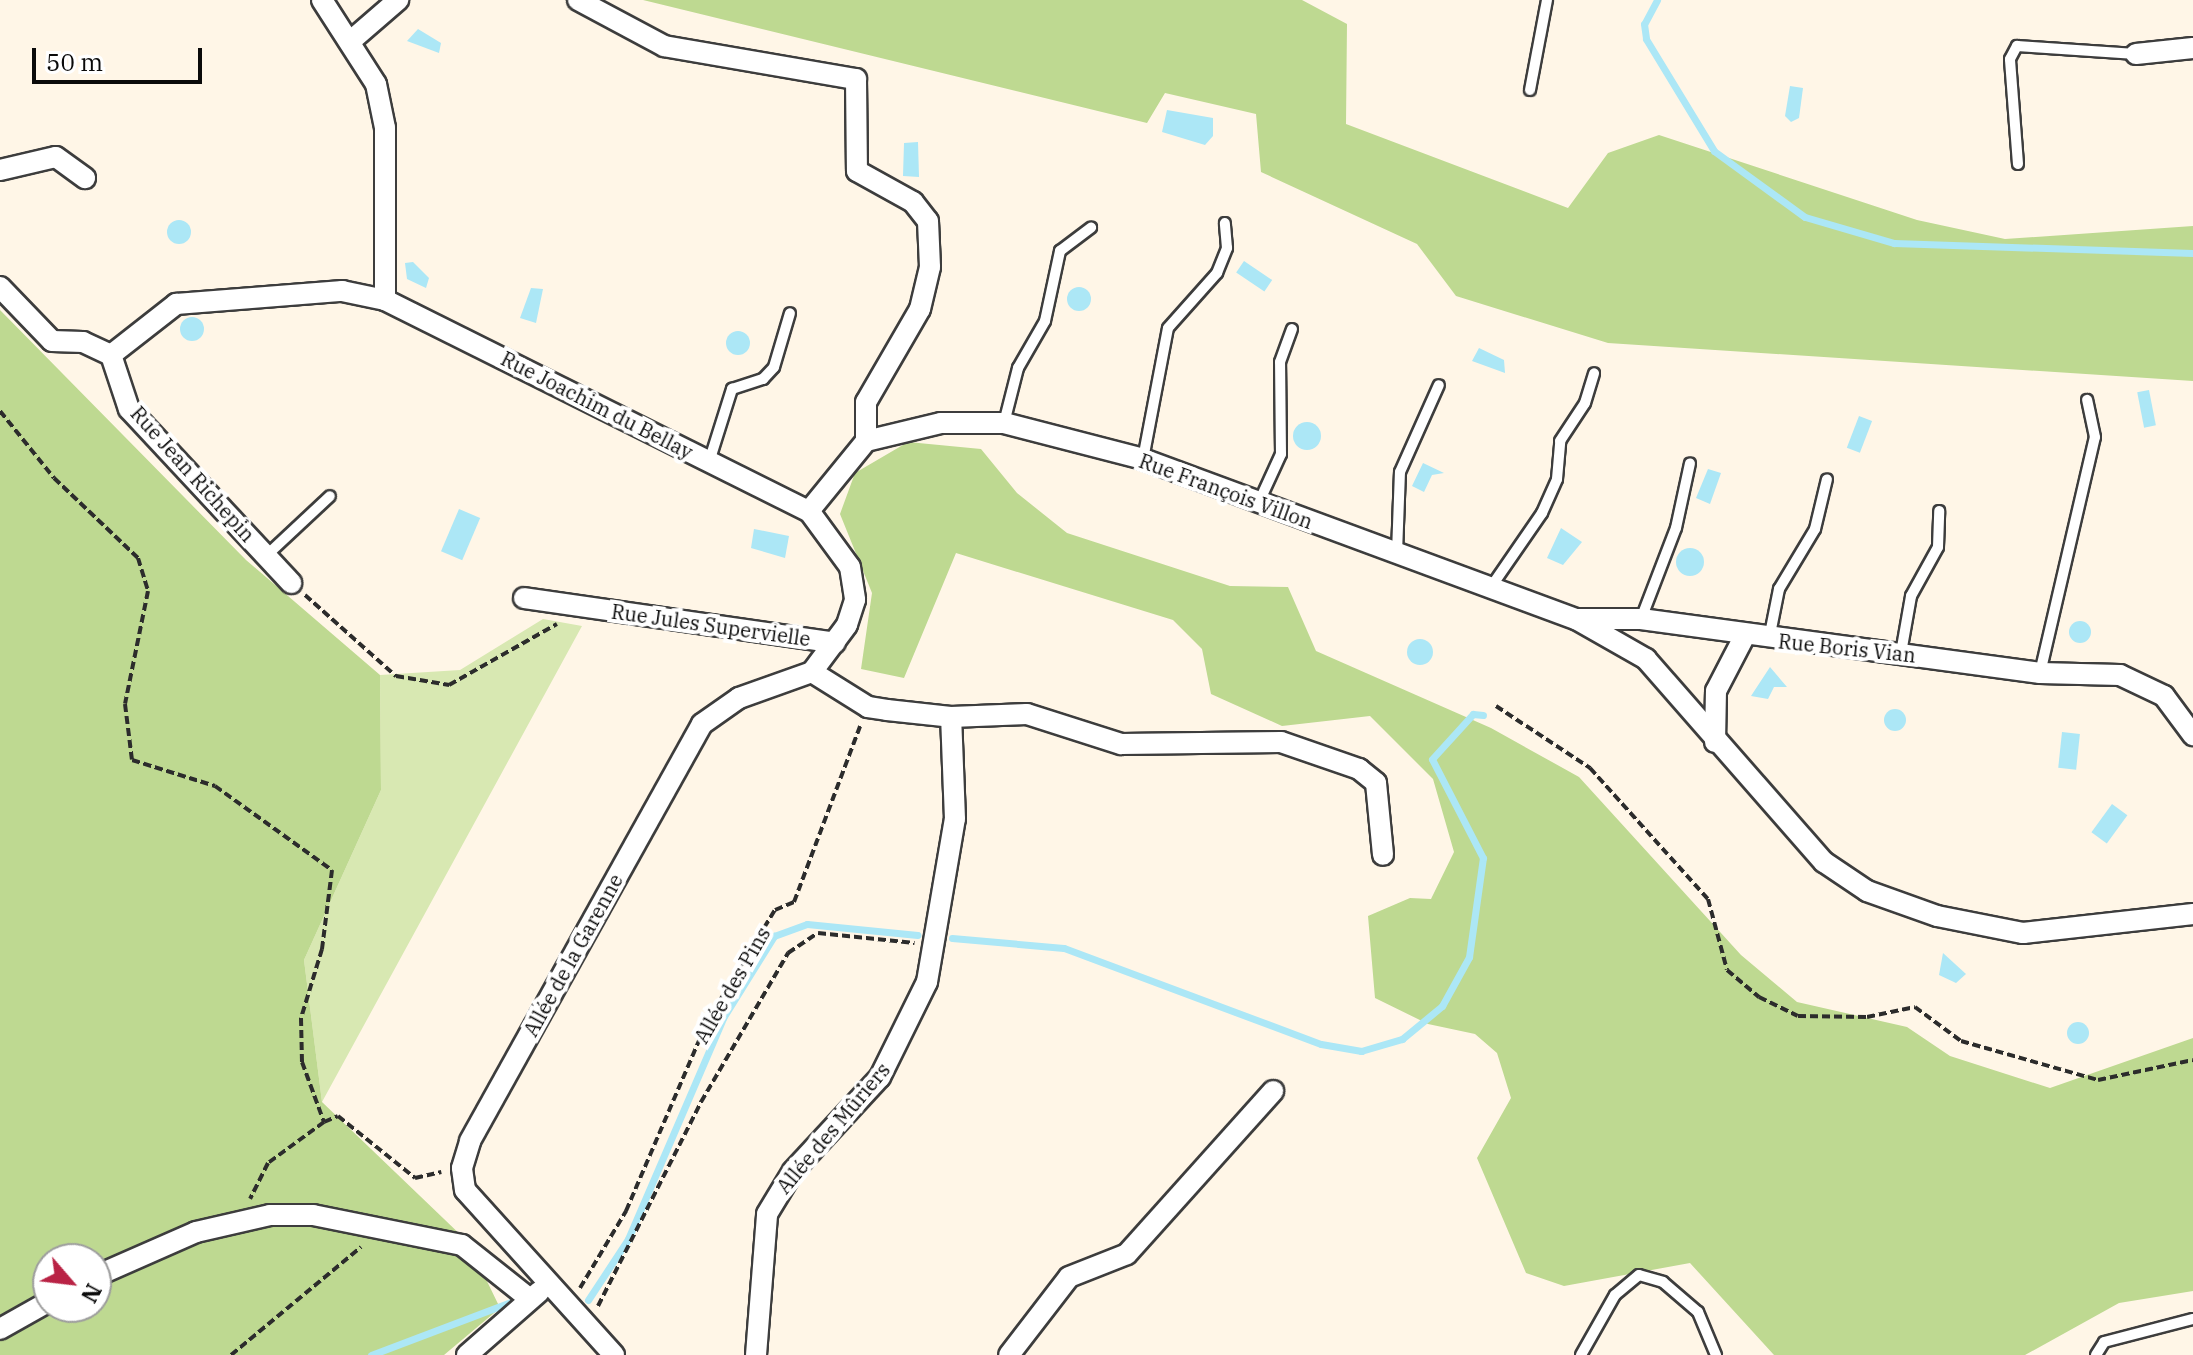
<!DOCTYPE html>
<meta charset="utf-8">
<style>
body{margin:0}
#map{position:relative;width:2193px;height:1355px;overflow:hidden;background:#fff6e7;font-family:"IBM Plex Serif",serif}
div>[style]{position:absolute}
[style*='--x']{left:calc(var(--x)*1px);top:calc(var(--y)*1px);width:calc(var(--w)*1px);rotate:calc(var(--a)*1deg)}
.green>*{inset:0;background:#d8e8b2}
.forest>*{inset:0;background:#bed991}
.water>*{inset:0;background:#ace7f6;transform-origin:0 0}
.round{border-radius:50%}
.stream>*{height:7px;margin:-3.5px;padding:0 3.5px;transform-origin:3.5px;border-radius:3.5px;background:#ace7f6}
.path>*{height:4px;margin-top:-2px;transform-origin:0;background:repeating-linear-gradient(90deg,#2c2c2c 0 8px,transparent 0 12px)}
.roads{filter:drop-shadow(2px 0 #3d3d3d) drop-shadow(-2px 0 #3d3d3d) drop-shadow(0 2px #3d3d3d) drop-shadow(0 -2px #3d3d3d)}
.lane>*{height:10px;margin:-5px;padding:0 5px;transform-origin:5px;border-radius:5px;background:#fff}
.street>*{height:20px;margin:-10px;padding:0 10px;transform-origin:10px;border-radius:10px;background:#fff}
span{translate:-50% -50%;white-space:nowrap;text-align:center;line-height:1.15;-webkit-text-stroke:8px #fff;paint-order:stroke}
.street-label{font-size:20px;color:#0a0a0a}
.north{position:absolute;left:32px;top:1243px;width:80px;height:80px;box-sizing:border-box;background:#fff;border:2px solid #9d9d9d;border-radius:50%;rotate:118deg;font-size:22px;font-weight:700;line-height:32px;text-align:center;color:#0a0a0a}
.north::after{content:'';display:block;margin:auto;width:28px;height:36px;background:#b92345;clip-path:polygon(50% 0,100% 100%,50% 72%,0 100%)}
.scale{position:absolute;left:32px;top:48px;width:170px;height:36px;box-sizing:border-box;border:4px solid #0a0a0a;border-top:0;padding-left:10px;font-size:24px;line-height:28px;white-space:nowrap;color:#0a0a0a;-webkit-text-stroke:6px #fff;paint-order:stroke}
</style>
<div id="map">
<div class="green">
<div style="clip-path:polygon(543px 619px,582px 626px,322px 1102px,304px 960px,381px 790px,380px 675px,460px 670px)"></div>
</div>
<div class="forest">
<div style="clip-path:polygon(643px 0,1302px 0,1347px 24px,1346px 124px,1568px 208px,1608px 153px,1659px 135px,1917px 220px,2005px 239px,2193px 226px,2193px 381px,1608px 343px,1456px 296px,1417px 244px,1261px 172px,1256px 114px,1165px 93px,1147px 123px)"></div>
<div style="clip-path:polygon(evenodd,0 310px,246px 560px,380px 675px,381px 790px,304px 960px,322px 1102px,468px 1242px,500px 1308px,444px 1355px,0 1355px,0 310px,48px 1259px,96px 1259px,96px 1307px,48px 1307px,48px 1259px)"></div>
<div style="clip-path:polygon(908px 442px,981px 449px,1017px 493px,1067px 533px,1230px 586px,1288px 587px,1316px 651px,1491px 728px,1579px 777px,1741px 955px,1797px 1002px,1907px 1027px,1950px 1056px,2050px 1088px,2193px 1038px,2193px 1291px,2119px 1303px,2025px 1355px,1774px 1355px,1690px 1263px,1564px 1286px,1526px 1273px,1477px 1158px,1511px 1098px,1497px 1053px,1475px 1034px,1428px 1024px,1375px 998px,1368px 916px,1410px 898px,1431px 899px,1454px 852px,1433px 779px,1370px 716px,1282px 726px,1211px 694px,1202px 649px,1173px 620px,956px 553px,904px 678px,861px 669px,872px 593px,840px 514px,855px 473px)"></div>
</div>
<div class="water">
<div style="clip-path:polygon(418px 29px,441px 43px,439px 53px,407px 41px)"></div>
<div style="clip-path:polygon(1790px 86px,1803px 88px,1799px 118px,1791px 122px,1785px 116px)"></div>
<div style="clip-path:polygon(1167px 110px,1213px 118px,1213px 136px,1205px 145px,1162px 132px)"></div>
<div style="clip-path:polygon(918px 142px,919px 177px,903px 176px,904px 143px)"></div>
<div class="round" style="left:167px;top:220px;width:24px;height:24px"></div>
<div style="left:1244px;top:261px;width:34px;height:14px;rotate:34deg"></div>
<div style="clip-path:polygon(413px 262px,429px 278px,426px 288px,407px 279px,405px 263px)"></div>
<div class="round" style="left:1067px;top:287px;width:24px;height:24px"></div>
<div style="clip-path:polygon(531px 288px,543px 289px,536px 323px,520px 318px)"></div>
<div class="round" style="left:180px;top:317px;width:24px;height:24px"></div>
<div class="round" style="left:726px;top:331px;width:24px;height:24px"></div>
<div style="clip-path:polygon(1479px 348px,1504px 360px,1505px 373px,1472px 361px)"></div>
<div style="left:2149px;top:390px;width:36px;height:12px;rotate:79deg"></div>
<div style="left:1859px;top:416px;width:14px;height:34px;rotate:21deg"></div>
<div class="round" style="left:1293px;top:422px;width:28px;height:28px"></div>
<div style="clip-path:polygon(1423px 463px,1444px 473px,1432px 475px,1424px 492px,1412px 486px)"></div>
<div style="clip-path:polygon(1708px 469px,1721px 473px,1710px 504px,1696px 498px)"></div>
<div style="left:459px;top:509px;width:23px;height:46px;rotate:23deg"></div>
<div style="clip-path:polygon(1561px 528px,1582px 542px,1563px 565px,1547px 558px)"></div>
<div style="clip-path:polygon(754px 529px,789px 536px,785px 558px,751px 548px)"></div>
<div class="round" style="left:1676px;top:548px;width:28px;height:28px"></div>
<div class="round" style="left:2069px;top:621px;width:22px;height:22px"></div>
<div class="round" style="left:1407px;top:639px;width:26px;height:26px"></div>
<div style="clip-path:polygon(1770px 667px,1787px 687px,1774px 687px,1768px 699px,1751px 696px)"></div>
<div class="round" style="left:1884px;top:709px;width:22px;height:22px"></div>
<div style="left:2062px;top:732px;width:18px;height:36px;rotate:6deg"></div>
<div style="left:2112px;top:804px;width:19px;height:35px;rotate:36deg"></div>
<div style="clip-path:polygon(1943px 953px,1966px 974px,1956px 983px,1939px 975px)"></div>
<div class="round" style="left:2067px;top:1022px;width:22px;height:22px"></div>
</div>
<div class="stream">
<div style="--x:1657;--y:0;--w:27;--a:118"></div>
<div style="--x:1644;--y:24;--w:15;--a:82"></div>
<div style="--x:1646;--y:39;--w:131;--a:58.7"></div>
<div style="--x:1714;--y:151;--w:112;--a:36"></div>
<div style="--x:1805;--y:217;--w:93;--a:16.3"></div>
<div style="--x:1894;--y:243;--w:299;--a:1.9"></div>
<div style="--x:952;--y:938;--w:112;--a:5.1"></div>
<div style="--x:1064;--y:948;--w:274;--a:20.5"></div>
<div style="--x:1321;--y:1044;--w:41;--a:9.9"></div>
<div style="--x:1361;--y:1051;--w:43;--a:-16.3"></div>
<div style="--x:1402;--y:1039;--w:52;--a:-39.5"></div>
<div style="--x:1442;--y:1006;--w:56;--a:-61.1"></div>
<div style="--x:1469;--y:957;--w:100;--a:-82"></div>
<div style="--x:1483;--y:858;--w:111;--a:-117.3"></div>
<div style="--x:1432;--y:759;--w:61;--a:-47.7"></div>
<div style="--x:1473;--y:714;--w:10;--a:6"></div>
<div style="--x:588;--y:1300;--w:73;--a:-56.7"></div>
<div style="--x:628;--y:1239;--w:241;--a:-66.7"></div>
<div style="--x:723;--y:1018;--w:97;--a:-58.1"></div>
<div style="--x:774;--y:936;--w:35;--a:-20"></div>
<div style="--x:807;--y:924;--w:111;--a:5.7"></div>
<div style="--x:371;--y:1355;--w:155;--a:-20.8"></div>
</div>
<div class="path">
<div style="--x:0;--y:411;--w:86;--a:51.1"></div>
<div style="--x:54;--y:478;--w:116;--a:43.6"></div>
<div style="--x:138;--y:558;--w:34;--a:73"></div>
<div style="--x:148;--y:591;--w:115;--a:101.5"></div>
<div style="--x:125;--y:704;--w:56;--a:82.9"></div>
<div style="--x:132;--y:760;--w:87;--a:17.4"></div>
<div style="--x:215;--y:786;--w:144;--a:35.7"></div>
<div style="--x:332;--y:870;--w:80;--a:97.2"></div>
<div style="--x:322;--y:949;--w:72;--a:106.9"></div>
<div style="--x:301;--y:1018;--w:44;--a:88.7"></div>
<div style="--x:302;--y:1062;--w:64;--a:69.9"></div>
<div style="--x:324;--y:1122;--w:69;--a:143.8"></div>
<div style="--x:268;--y:1163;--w:40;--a:116.6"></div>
<div style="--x:305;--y:595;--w:122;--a:41.7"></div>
<div style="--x:396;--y:676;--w:54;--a:9.6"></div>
<div style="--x:449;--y:685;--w:124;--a:-29.5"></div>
<div style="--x:1496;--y:706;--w:113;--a:33.4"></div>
<div style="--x:1590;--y:768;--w:176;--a:48"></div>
<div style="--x:1708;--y:899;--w:73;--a:75"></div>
<div style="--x:1727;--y:970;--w:42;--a:40.2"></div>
<div style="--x:1759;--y:997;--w:43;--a:26"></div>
<div style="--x:1798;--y:1016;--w:69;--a:0.8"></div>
<div style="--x:1867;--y:1017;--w:49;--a:-11.8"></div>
<div style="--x:1915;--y:1007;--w:57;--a:36.5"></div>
<div style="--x:1961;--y:1041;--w:142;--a:15.9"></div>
<div style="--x:2098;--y:1080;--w:97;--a:-11.9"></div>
<div style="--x:324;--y:1122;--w:15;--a:-23"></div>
<div style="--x:338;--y:1116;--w:99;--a:38.8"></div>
<div style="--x:415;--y:1178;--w:27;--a:-13"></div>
<div style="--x:580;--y:1288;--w:90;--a:-59.1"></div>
<div style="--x:626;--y:1211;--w:208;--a:-66.8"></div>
<div style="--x:708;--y:1020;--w:129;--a:-58.7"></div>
<div style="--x:775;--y:910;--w:21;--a:-23"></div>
<div style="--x:794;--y:902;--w:188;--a:-69.4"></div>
<div style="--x:598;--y:1306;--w:229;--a:-63.2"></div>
<div style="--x:701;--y:1102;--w:173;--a:-59.7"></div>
<div style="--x:788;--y:953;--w:36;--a:-34"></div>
<div style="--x:818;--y:933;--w:97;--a:5.9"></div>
<div style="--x:231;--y:1355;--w:169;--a:-39.7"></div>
</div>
<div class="roads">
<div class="lane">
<div style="--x:1530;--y:90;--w:92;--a:-79.3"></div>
<div style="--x:2018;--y:164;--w:105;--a:-94.4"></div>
<div style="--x:2010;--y:59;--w:15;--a:-62"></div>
<div style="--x:2017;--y:46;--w:119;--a:3.8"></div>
<div style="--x:1004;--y:423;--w:57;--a:-75.7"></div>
<div style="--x:1018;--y:368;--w:54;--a:-60.1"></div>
<div style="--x:1045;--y:321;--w:72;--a:-77.9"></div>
<div style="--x:1060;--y:251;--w:39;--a:-37"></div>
<div style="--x:1143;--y:459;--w:133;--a:-79.2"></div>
<div style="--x:1168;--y:328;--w:74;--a:-48.3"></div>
<div style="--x:1217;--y:273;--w:27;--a:-68"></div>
<div style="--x:1227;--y:248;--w:25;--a:-95"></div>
<div style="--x:709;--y:462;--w:77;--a:-72.5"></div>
<div style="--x:732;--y:389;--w:33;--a:-18"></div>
<div style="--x:763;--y:379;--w:16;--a:-47"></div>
<div style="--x:774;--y:367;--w:56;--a:-73.5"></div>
<div style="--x:1259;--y:502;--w:53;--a:-65.4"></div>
<div style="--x:1281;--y:454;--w:92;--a:-90.6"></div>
<div style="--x:1280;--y:362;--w:35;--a:-70"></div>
<div style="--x:1397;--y:553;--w:81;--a:-87.9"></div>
<div style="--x:1400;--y:472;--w:95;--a:-65.9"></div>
<div style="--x:267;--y:555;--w:86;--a:-43.1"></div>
<div style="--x:1491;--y:587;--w:90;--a:-55.4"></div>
<div style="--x:1542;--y:513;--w:37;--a:-66"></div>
<div style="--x:1557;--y:479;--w:38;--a:-85"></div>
<div style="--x:1560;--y:441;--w:45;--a:-56.7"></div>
<div style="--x:1585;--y:403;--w:31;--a:-73"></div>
<div style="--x:1641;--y:619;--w:97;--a:-69"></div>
<div style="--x:1676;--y:528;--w:66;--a:-77.8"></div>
<div style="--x:1769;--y:639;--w:51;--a:-78.7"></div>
<div style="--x:1779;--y:589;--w:70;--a:-59"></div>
<div style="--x:1815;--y:529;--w:51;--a:-76.5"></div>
<div style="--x:1901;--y:653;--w:58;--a:-80"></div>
<div style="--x:1911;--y:596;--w:56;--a:-61.1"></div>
<div style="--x:1938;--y:547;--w:36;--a:-88"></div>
<div style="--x:2040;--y:673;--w:242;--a:-76.9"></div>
<div style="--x:2095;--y:437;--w:38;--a:-102"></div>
<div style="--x:1581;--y:1355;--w:69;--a:-60.5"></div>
<div style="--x:1615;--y:1295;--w:31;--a:-40"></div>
<div style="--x:1639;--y:1275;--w:25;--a:16"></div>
<div style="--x:1663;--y:1282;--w:46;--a:40.6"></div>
<div style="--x:1698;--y:1312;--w:47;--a:67.3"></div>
<div style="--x:2096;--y:1355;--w:15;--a:-58"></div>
<div style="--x:2104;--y:1342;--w:92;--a:-14.5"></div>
</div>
<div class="street">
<div style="--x:322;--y:0;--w:100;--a:57.3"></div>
<div style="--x:376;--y:84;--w:45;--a:78.4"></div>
<div style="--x:385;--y:128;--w:172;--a:90"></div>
<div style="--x:578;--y:0;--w:98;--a:28.1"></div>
<div style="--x:664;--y:46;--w:195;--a:9.8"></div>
<div style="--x:856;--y:79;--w:92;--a:89.4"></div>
<div style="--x:857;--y:171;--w:64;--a:29"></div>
<div style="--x:913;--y:202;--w:24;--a:52"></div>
<div style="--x:928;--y:221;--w:46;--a:87.5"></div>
<div style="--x:930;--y:267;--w:43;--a:103.4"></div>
<div style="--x:920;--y:309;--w:108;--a:120.1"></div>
<div style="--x:866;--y:402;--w:39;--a:90"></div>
<div style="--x:353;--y:39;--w:60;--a:-40.9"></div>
<div style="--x:2136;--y:54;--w:57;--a:-6"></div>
<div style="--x:0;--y:170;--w:57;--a:-13.1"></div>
<div style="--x:56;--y:157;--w:36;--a:36"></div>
<div style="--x:0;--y:287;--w:75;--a:46.1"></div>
<div style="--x:52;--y:341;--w:31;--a:2"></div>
<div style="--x:83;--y:342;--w:31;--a:25"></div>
<div style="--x:111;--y:355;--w:83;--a:-38.1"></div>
<div style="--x:176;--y:304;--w:167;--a:-4.5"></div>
<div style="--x:342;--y:291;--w:44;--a:11.8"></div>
<div style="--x:385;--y:300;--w:474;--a:26.5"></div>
<div style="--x:809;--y:511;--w:69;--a:53.8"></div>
<div style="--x:850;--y:567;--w:33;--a:81"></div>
<div style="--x:855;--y:600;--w:26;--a:108"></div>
<div style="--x:847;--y:625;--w:59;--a:126.7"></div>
<div style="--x:111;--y:355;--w:57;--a:71.6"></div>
<div style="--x:129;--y:409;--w:238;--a:47"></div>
<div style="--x:809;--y:511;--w:90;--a:-50.8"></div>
<div style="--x:866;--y:441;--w:77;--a:-13.5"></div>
<div style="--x:941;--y:423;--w:63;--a:0"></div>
<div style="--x:1004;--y:423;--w:144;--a:14.5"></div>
<div style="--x:1143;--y:459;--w:462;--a:20.3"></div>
<div style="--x:1576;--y:619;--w:81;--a:29.7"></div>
<div style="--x:1646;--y:659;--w:270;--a:48.8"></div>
<div style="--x:1824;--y:862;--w:52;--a:34"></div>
<div style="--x:1867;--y:891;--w:74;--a:19.7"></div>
<div style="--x:1937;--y:916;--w:88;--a:11.2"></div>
<div style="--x:2023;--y:933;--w:171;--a:-6.4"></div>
<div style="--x:524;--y:598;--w:314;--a:8.2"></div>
<div style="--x:1578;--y:619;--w:63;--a:0"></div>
<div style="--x:1641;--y:619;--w:403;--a:7.7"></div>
<div style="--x:2040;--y:673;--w:80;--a:1.4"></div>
<div style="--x:2120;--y:675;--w:49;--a:25.5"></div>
<div style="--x:2164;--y:696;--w:49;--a:53.4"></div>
<div style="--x:812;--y:672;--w:66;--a:32"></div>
<div style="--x:868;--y:707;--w:19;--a:9"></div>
<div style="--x:887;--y:710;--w:64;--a:6.2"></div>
<div style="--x:951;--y:717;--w:76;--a:-2.3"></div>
<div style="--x:1027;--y:714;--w:99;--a:17.7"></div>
<div style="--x:1121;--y:744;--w:160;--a:-0.7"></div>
<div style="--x:1281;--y:742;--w:83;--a:19.1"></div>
<div style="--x:1359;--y:769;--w:22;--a:39"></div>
<div style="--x:1376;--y:783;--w:72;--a:84.4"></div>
<div style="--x:1715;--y:742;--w:51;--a:-88.9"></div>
<div style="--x:1716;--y:691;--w:63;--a:-62.6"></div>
<div style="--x:96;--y:1276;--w:109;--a:-23.7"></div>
<div style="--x:196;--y:1232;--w:76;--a:-12.9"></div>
<div style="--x:270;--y:1215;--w:43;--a:0"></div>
<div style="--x:313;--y:1215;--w:152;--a:11.4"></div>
<div style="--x:462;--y:1245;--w:87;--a:38.5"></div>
<div style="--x:0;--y:1329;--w:55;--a:-29.4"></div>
<div style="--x:467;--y:1355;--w:96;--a:-41.2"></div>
<div style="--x:614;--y:1355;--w:222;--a:-132.1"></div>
<div style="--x:465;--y:1190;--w:22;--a:-98"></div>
<div style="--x:462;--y:1168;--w:28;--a:-73"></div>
<div style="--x:470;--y:1141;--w:477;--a:-60.9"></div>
<div style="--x:702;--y:724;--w:45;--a:-35.1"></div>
<div style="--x:739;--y:698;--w:77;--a:-19.6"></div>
<div style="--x:756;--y:1355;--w:141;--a:-85.5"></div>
<div style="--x:767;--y:1214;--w:50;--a:-58.8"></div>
<div style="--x:793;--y:1171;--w:128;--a:-47.2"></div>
<div style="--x:880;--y:1077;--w:106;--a:-63.7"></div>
<div style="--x:927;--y:982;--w:165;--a:-80.3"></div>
<div style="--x:955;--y:819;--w:102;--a:-92.2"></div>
<div style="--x:1009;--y:1355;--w:98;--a:-52.4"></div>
<div style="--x:1069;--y:1277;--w:62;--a:-21.6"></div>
<div style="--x:1127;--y:1254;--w:219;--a:-48.1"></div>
</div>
</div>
<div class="street-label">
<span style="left:597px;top:405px;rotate:27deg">Rue Joachim du Bellay</span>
<span style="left:193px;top:474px;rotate:48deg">Rue Jean Richepin</span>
<span style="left:1226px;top:491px;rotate:20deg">Rue François Villon</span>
<span style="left:711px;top:625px;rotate:8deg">Rue Jules Supervielle</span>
<span style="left:1847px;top:648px;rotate:6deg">Rue Boris Vian</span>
<span style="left:573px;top:955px;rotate:-61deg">Allée de la Garenne</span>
<span style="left:732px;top:985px;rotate:-60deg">Allée des Pins</span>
<span style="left:833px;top:1128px;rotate:-50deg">Allée des Mûriers</span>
</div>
<div class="north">N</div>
<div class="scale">50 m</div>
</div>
